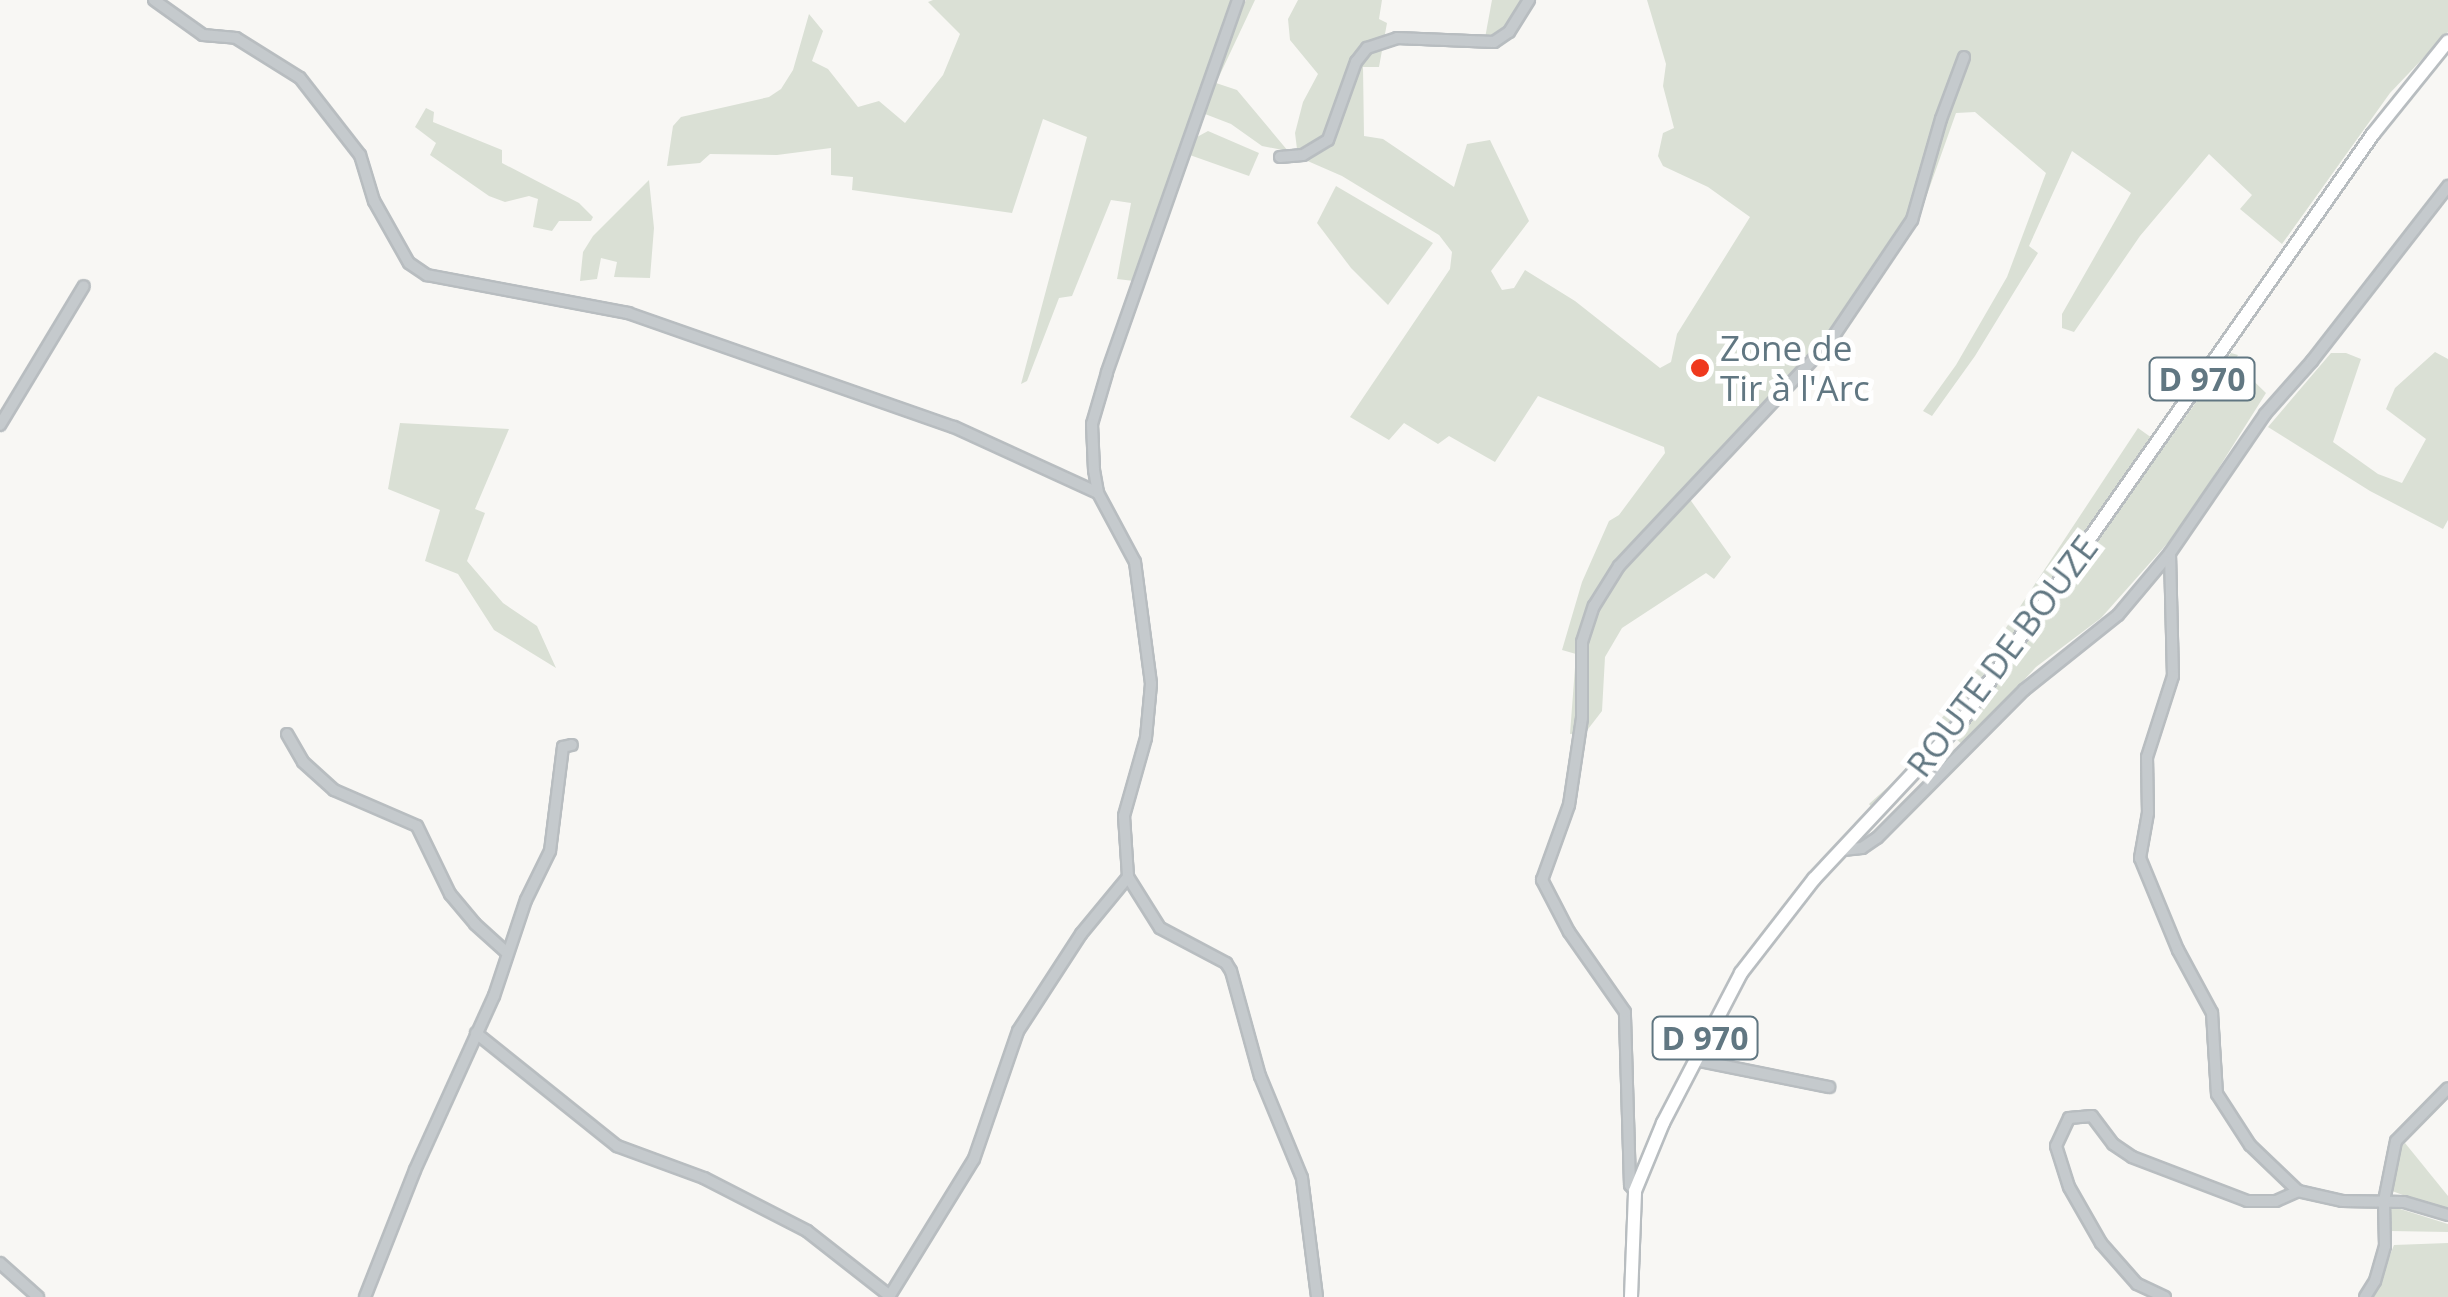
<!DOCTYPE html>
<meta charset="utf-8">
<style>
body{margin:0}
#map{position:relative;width:2448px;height:1297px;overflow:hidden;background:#f8f7f4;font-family:"Open Sans",sans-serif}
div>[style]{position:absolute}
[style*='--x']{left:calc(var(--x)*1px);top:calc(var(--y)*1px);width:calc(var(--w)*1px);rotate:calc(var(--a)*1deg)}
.green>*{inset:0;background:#dae0d5}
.roads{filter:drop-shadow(2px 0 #b8bdc0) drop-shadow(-2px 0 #b8bdc0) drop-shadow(0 2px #b8bdc0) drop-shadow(0 -2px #b8bdc0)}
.minor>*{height:10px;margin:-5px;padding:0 5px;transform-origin:5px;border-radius:5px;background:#c5cacd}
.major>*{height:12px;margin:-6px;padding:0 6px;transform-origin:6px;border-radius:6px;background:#fff}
.dots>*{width:28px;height:28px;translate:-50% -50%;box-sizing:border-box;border:5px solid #fff;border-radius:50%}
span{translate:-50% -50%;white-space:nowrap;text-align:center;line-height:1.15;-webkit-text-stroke:10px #fff;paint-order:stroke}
.shield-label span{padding:2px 8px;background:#fff;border:2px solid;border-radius:8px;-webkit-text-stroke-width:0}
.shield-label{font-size:32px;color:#617782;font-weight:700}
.poi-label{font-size:35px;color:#617782}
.left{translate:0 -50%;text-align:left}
.street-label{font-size:35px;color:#617782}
</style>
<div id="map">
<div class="green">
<div style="clip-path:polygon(933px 0,1232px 0,1134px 281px,1117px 279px,1131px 203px,1111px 200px,1072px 296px,1059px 298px,1027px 381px,1021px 384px,1087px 137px,1043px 119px,1012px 213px,852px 190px,853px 177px,831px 175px,831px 148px,777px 155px,710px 154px,700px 163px,667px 166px,673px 126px,681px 117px,769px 97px,781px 89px,793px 70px,809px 14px,823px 31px,812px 61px,828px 69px,858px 107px,879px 101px,905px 123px,943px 75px,960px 34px,928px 2px)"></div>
<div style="clip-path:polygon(1246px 0,1255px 0,1216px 83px,1237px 90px,1288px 151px,1262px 146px,1231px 124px,1205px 114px,1213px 74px)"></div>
<div style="clip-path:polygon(1298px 0,1382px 0,1379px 19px,1387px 23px,1379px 67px,1363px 67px,1364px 136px,1383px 139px,1454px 187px,1467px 144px,1490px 140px,1529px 221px,1491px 271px,1502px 290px,1514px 288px,1525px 270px,1575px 301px,1660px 368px,1671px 362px,1677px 334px,1750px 217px,1708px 187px,1663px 166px,1658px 156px,1663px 133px,1674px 128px,1663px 86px,1666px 64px,1647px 0,2448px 0,2448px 32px,2390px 93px,2282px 244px,2240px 209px,2252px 195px,2209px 154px,2140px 236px,2074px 332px,2062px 328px,2062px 314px,2131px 193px,2072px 151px,2029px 246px,2038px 253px,1975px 356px,1932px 416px,1923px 411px,1956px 365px,2007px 277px,2046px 173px,1975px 112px,1956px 113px,1918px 220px,1835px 345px,1689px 498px,1731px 557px,1714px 579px,1706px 573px,1622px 628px,1605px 657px,1602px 711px,1585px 733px,1570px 734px,1576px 654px,1562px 650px,1582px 582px,1609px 521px,1619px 515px,1665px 453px,1664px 447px,1538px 396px,1495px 462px,1449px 436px,1438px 444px,1404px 423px,1389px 440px,1350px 417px,1450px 269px,1452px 252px,1439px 235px,1342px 176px,1303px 159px,1297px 149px,1295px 133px,1303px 102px,1318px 74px,1290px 40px,1288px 19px)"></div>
<div style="clip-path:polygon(1492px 0,1525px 0,1504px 34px,1485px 38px)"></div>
<div style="clip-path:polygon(426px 108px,434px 112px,433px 122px,502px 150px,502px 163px,579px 203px,593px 217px,591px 221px,559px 221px,552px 231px,533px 227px,538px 199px,529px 196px,505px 202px,489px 196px,430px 155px,436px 143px,415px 127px)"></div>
<div style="clip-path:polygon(1208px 131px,1259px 153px,1249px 176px,1187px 154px,1197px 137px)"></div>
<div style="clip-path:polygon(649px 180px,654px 228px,650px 278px,614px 277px,617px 262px,601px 258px,597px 279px,580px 281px,583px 252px,593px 236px)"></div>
<div style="clip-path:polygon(1336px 186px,1433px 243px,1388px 305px,1351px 268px,1317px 223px)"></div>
<div style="clip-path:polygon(2435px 352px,2448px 359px,2448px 520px,2443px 529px,2370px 491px,2268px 427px,2331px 353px,2346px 353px,2361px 359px,2333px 442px,2378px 474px,2402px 483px,2426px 439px,2386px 409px,2395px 388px)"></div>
<div style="clip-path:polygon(2231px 353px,2238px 355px,2234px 362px,2266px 393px,2181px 528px,2101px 618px,2036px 667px,1963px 745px,1956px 739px)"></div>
<div style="clip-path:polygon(400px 423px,509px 429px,475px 509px,485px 513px,467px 561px,503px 603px,537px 626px,556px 668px,494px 630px,458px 574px,425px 561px,440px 510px,388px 489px)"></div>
<div style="clip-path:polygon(2138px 428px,2152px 438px,2107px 505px,1961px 713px,1874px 810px,1869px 804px,1899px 777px,1992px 649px)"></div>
<div style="clip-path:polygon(2405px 1143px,2448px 1196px,2448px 1207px,2438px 1208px,2392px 1191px,2397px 1151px)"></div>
<div style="clip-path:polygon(2397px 1208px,2448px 1224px,2448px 1232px,2390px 1231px,2390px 1209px)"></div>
<div style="clip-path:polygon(2448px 1243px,2448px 1297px,2373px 1297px,2394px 1245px)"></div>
</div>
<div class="roads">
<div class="minor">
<div style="--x:154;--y:0;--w:60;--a:35.5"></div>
<div style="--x:203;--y:35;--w:33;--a:5"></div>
<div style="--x:236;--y:38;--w:75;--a:32"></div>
<div style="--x:300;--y:78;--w:98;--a:52.1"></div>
<div style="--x:360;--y:155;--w:48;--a:73.1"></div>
<div style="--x:374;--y:201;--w:71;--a:60.6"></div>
<div style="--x:409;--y:263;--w:22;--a:34"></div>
<div style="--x:427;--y:275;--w:205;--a:10.7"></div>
<div style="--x:628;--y:313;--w:345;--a:19.3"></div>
<div style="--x:954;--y:427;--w:158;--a:24.6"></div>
<div style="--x:1238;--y:0;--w:395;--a:109.4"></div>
<div style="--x:1107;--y:373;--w:53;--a:106.4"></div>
<div style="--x:1092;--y:424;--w:46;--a:87.5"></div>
<div style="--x:1094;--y:470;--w:23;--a:80"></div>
<div style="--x:1098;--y:493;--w:78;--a:61.8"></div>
<div style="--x:1135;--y:562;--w:123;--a:82.5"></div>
<div style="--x:1151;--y:684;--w:54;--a:95.3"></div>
<div style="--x:1146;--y:738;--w:81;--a:105.8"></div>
<div style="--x:1124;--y:816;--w:61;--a:86.2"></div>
<div style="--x:1128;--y:877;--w:60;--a:57.9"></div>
<div style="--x:1160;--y:928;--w:75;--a:27.9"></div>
<div style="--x:1226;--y:963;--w:9;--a:58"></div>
<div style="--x:1231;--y:971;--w:109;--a:74.6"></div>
<div style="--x:1260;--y:1076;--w:110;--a:67.6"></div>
<div style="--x:1302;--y:1178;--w:120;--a:82.8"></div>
<div style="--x:1280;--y:157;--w:23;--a:-5"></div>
<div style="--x:1303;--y:155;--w:29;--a:-31"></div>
<div style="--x:1328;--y:140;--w:83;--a:-70.3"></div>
<div style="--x:1356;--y:62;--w:18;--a:-52"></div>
<div style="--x:1367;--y:48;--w:32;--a:-18"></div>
<div style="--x:1397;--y:38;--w:97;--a:2.4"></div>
<div style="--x:1494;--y:42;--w:18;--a:-34"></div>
<div style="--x:1509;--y:32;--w:38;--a:-58"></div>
<div style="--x:0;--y:425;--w:162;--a:-58.9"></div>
<div style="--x:2170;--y:554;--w:122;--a:88.6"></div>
<div style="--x:2173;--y:676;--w:85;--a:107.8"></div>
<div style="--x:2147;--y:757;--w:56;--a:89"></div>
<div style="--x:2148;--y:813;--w:46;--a:100.1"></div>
<div style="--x:2140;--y:858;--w:100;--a:67.6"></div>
<div style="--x:2178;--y:950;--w:72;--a:61.6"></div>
<div style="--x:2212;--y:1013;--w:81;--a:86.5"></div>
<div style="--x:2217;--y:1094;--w:61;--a:57.1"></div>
<div style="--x:2250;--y:1145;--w:66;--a:43.8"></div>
<div style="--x:2298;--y:1191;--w:45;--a:12.8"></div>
<div style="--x:2342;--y:1201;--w:62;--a:0.9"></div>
<div style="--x:2404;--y:1202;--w:46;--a:16.5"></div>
<div style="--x:287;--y:734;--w:32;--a:60"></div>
<div style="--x:303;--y:762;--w:42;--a:42.1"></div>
<div style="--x:334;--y:790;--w:90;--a:23.4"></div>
<div style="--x:417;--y:826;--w:76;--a:64.1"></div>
<div style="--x:450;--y:894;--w:39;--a:50"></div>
<div style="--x:475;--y:924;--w:42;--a:42.1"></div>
<div style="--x:1843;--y:850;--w:19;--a:-6"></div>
<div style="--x:1862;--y:848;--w:18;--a:-34"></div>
<div style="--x:1877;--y:838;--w:209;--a:-45.2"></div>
<div style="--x:2024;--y:690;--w:120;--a:-38.6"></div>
<div style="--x:2118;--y:615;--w:81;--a:-50"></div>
<div style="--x:2170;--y:553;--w:168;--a:-55.6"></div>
<div style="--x:2265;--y:414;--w:71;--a:-48.4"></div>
<div style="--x:2312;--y:361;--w:222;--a:-52.1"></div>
<div style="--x:476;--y:1033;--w:181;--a:38.7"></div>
<div style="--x:617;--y:1146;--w:93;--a:20.2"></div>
<div style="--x:704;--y:1178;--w:116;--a:27.2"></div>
<div style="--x:807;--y:1231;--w:105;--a:38.1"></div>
<div style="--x:1695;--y:1060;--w:137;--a:11.4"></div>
<div style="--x:1635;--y:1191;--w:8;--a:-130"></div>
<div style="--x:1630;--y:1185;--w:173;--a:-91.7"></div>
<div style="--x:1625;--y:1012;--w:98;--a:-125"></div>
<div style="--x:1569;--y:932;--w:59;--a:-117.4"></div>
<div style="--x:1542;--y:880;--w:80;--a:-70.2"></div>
<div style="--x:1569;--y:805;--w:88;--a:-81.5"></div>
<div style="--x:1582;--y:718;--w:76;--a:-90"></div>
<div style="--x:1582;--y:642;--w:38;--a:-72"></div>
<div style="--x:1594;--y:606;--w:47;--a:-58"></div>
<div style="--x:1619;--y:566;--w:310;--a:-46.8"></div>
<div style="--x:1831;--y:340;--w:145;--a:-56"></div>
<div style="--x:1912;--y:220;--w:105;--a:-74"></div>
<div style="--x:1941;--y:119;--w:66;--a:-69.6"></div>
<div style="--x:0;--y:1263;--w:51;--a:41.8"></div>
<div style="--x:365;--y:1297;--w:136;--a:-68.5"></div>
<div style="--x:415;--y:1170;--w:191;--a:-65.6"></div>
<div style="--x:494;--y:996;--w:101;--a:-71.6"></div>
<div style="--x:526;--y:900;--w:55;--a:-63.9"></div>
<div style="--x:550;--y:851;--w:105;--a:-82.9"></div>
<div style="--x:563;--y:747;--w:9;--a:-13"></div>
<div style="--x:889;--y:1297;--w:162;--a:-58.4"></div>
<div style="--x:974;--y:1159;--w:135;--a:-71"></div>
<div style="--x:1018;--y:1031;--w:116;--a:-57"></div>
<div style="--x:1081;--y:934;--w:74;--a:-50.5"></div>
<div style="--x:2165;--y:1297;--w:31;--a:-155"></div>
<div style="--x:2137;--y:1284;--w:55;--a:-131.3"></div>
<div style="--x:2101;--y:1243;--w:64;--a:-119.7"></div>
<div style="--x:2069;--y:1187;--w:43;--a:-107.6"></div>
<div style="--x:2056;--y:1146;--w:31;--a:-65"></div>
<div style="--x:2069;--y:1118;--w:23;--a:-5"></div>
<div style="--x:2092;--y:1116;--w:35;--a:53"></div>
<div style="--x:2113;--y:1144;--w:23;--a:34"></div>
<div style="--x:2132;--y:1157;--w:123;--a:20.9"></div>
<div style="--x:2247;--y:1201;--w:29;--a:0"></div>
<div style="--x:2276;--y:1201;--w:24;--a:-24"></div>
<div style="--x:2365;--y:1297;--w:19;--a:-58"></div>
<div style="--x:2375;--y:1281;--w:36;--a:-74"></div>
<div style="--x:2385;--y:1246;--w:45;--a:-91.3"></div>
<div style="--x:2384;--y:1201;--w:61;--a:-78.7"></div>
<div style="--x:2396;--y:1141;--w:74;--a:-45.5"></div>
</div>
<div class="major">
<div style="--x:1631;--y:1297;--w:106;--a:-87.8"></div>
<div style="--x:1635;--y:1191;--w:74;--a:-67.6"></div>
<div style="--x:1663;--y:1123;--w:169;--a:-62.5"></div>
<div style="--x:1741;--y:973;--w:119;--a:-52.2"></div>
<div style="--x:1814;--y:879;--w:215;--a:-46.9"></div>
<div style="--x:1961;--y:722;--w:718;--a:-54.98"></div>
<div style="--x:2373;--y:134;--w:119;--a:-51.1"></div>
</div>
</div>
<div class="dots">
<div style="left:1700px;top:368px;background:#ef391e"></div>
</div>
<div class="shield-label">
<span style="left:2202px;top:379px">D 970</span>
<span style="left:1705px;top:1038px">D 970</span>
</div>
<div class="poi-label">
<span class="left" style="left:1720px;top:368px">Zone de<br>Tir à l'Arc</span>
</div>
<div class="street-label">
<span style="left:2002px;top:656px;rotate:-53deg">ROUTE DE BOUZE</span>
</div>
</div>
